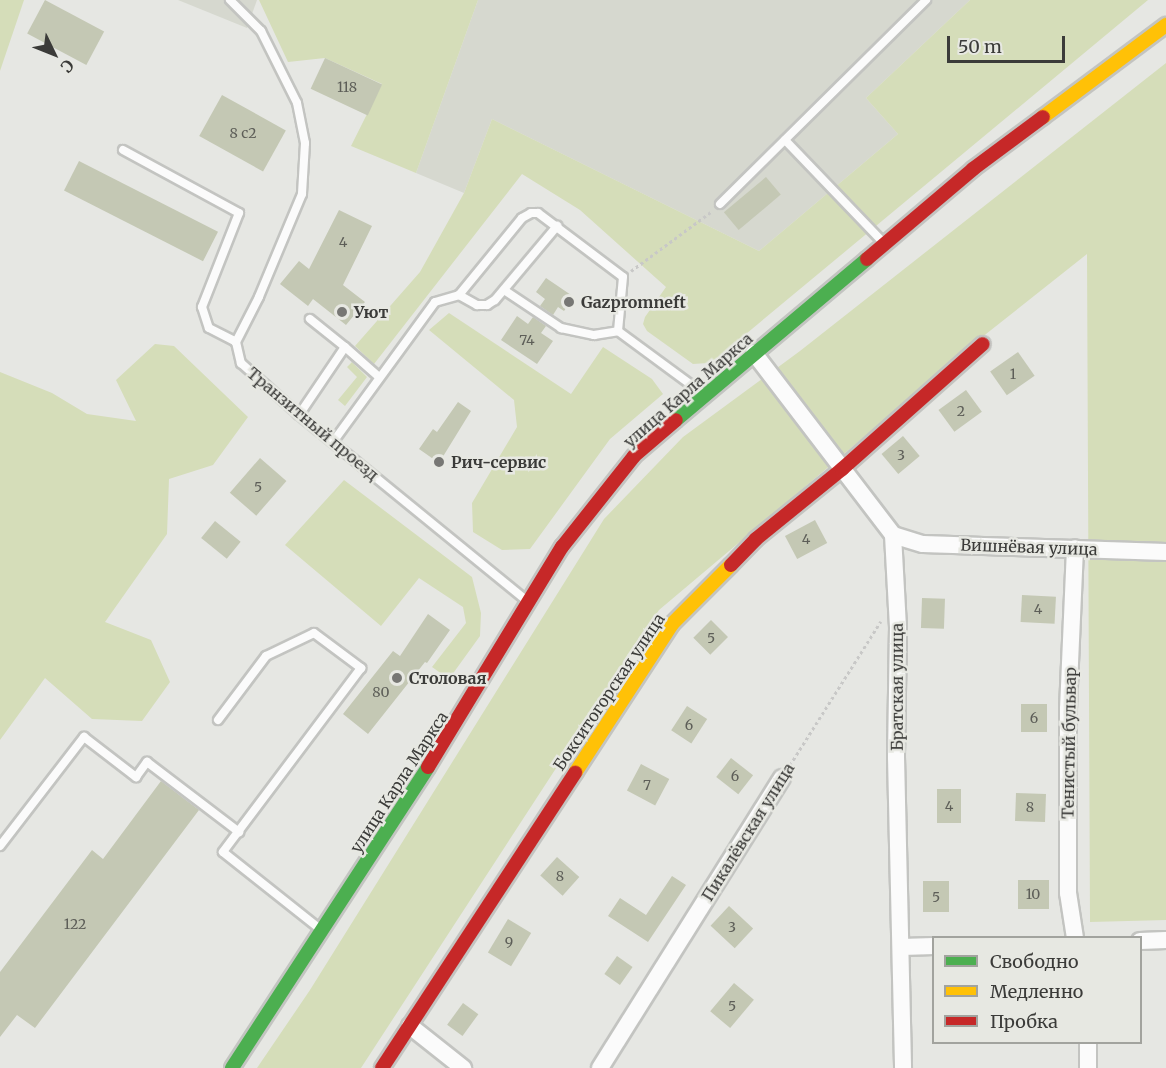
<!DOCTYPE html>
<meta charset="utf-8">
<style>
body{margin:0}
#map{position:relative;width:1166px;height:1068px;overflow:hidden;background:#e6e7e3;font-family:Merriweather,serif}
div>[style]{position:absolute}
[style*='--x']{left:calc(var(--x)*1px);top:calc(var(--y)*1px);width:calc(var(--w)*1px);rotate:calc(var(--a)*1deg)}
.built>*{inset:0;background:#d6d8cf}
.green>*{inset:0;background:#d5ddb9}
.building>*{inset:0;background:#c4c8b4;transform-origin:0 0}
.path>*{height:3px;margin-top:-1.5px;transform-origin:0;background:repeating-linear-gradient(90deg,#c8c8c7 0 3px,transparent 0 6px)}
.roads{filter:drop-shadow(2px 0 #c3c4c1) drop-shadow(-2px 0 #c3c4c1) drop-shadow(0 2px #c3c4c1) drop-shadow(0 -2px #c3c4c1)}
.lane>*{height:8px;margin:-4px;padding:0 4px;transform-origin:4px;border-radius:4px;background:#fbfbfb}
.street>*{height:16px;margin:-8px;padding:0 8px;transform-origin:8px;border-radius:8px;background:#fbfbfb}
.fast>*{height:14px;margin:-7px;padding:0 7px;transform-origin:7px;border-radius:7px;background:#4caf50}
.slow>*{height:14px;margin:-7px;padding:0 7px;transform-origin:7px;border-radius:7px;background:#ffc107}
.jam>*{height:14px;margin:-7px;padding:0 7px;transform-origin:7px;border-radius:7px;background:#c62828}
.dots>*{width:16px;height:16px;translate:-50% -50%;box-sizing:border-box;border:3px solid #e7e8e2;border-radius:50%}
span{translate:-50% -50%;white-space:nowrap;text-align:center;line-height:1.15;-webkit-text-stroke:5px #e7e8e2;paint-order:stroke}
.number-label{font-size:14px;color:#5d5e58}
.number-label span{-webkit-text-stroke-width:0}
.poi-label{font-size:16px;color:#3b3b39;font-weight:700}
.left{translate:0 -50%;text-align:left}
.street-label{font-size:16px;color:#3b3b39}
.legend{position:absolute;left:932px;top:936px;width:210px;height:108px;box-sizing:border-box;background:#e7e8e2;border:2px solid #a2a39e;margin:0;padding:8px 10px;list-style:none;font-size:18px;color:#3b3b39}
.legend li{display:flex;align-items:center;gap:12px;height:30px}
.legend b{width:30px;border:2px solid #a2a39e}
.north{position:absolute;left:24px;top:24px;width:60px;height:60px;-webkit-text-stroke:4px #e7e8e2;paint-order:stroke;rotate:133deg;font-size:16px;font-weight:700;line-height:24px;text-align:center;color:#3b3b39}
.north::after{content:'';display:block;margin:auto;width:21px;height:27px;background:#3b3b39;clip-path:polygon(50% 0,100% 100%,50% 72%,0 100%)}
.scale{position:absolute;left:947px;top:36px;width:118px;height:27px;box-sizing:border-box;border:3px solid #3b3b39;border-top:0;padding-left:8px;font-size:18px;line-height:21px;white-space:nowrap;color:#3b3b39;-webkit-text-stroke:4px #e7e8e2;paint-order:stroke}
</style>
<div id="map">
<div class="built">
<div style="clip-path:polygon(178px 0,257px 0,247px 28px)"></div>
<div style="clip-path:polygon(478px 0,970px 0,866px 98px,898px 134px,759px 251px,492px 119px,464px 193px,416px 173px)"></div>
</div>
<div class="green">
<div style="clip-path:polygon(0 0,24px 0,0 71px)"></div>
<div style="clip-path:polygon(259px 0,478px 0,416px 173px,351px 146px,382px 84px,325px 58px,288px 62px)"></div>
<div style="clip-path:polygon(970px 0,1148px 0,717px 358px,708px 363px,693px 364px,647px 331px,643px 324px,645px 317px,666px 287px,580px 210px,522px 174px,374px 364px,355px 346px,420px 272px,464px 193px,492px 119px,759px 251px,898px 134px,866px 98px)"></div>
<div style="clip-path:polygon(1166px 63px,1166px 920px,1090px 922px,1087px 254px,986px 334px,659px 610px,361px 1068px,257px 1068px,310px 990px,604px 519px,683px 437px,800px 351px)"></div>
<div style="clip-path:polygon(449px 313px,571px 394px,603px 347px,652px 379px,663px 394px,610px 439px,530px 549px,502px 550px,473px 532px,472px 503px,517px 427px,514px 400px,429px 330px)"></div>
<div style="clip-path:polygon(155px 344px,174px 346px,248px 417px,213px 465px,169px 479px,167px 534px,105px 622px,151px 640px,170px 682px,142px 721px,92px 719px,45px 678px,0 740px,0 372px,52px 393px,87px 414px,136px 421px,116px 380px)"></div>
<div style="clip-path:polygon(352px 362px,367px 377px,345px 406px,338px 400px,357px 377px,347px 367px)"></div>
<div style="clip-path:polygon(344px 480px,472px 577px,481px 613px,480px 636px,449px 679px,432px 667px,466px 623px,463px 607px,419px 578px,381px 626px,285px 545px)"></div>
</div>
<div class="building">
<div style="left:45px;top:0;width:67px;height:38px;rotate:28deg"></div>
<div style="left:325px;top:58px;width:63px;height:34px;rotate:25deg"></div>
<div style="left:222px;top:95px;width:73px;height:47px;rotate:29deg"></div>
<div style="left:79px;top:161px;width:156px;height:33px;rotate:27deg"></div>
<div style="left:766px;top:177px;width:23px;height:55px;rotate:50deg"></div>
<div style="clip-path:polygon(339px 210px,372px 226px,343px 285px,365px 302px,346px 325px,313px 299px,308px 306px,280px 284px,299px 261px,309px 269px)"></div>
<div style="clip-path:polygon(546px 278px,574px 297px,564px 311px,558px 307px,553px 315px,540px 306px,545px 299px,536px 292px)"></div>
<div style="clip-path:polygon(517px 316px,528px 324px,533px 317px,546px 326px,541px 333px,553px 341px,537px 364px,501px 340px)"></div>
<div style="left:1018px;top:352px;width:29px;height:34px;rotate:55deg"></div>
<div style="left:966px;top:390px;width:27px;height:34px;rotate:54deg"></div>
<div style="clip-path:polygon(458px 402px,471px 411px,439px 463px,419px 449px,433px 429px,437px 432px)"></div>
<div style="left:903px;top:436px;width:26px;height:28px;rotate:50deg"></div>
<div style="left:260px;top:458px;width:35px;height:46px;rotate:41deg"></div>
<div style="left:815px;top:520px;width:26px;height:34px;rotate:62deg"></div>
<div style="left:215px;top:521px;width:33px;height:22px;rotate:39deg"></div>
<div style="left:1022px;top:595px;width:34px;height:27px;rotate:3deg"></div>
<div style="left:922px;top:598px;width:23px;height:30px;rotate:2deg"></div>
<div style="clip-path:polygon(428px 614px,450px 630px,427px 663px,425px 662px,368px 734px,343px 714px,393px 651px,400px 656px)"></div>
<div style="left:711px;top:620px;width:24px;height:25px;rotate:45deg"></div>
<div style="left:1021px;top:704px;width:26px;height:28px"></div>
<div style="left:687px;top:706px;width:24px;height:29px;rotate:33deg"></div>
<div style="left:731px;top:758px;width:28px;height:24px;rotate:38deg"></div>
<div style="left:641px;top:764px;width:32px;height:30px;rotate:28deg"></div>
<div style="clip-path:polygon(161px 781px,199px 810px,35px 1028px,17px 1015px,0 1037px,0 972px,92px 850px,103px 859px)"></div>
<div style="left:937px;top:789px;width:24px;height:34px"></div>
<div style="left:1016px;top:793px;width:30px;height:28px;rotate:2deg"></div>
<div style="left:557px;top:857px;width:30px;height:25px;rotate:42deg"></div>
<div style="clip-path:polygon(672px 876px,686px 885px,648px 942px,608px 916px,620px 898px,646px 915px)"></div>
<div style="left:1018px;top:880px;width:31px;height:29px"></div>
<div style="left:949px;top:881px;width:31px;height:26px;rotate:90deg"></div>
<div style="left:729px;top:906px;width:33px;height:27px;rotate:43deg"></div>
<div style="left:508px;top:919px;width:27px;height:39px;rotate:31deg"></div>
<div style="left:617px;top:956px;width:19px;height:22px;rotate:35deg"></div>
<div style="left:734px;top:983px;width:26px;height:37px;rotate:40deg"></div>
<div style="left:463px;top:1003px;width:19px;height:27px;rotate:36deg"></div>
</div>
<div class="path">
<div style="--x:631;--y:271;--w:101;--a:-36.5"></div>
<div style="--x:790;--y:765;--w:170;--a:-57.7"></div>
</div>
<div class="roads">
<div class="lane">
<div style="--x:230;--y:0;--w:44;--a:45"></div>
<div style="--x:261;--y:31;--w:80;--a:63.4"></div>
<div style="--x:297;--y:103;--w:41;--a:78.7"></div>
<div style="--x:305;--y:143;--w:51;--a:93.4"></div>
<div style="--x:302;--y:194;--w:112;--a:112.7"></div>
<div style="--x:259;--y:297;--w:51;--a:117.1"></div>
<div style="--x:236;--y:342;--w:22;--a:77"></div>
<div style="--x:241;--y:363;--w:78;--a:41.9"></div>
<div style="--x:299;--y:415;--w:291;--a:39.2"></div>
<div style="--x:785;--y:140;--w:140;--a:46.2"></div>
<div style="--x:123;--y:150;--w:132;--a:28.5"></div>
<div style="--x:239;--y:213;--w:101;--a:111.5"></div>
<div style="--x:202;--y:307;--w:22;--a:72"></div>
<div style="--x:209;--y:328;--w:30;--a:27"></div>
<div style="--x:720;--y:204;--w:290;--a:-44.7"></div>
<div style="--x:504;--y:290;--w:69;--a:33.7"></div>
<div style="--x:561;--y:328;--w:34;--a:12"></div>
<div style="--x:594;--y:335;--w:24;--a:-9"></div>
<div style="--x:459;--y:295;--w:99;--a:-50.7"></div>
<div style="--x:522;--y:218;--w:10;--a:-29"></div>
<div style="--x:531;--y:213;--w:7;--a:0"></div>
<div style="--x:538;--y:213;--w:106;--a:37"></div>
<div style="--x:623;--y:277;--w:54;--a:95.3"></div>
<div style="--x:618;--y:331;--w:104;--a:36.4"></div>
<div style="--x:345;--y:347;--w:45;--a:41.4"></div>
<div style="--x:299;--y:415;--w:82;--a:-55.9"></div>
<div style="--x:345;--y:347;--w:45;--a:-141.3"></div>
<div style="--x:333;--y:442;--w:173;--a:-53.9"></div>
<div style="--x:435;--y:302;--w:25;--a:-16"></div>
<div style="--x:459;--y:295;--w:21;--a:29"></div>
<div style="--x:477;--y:305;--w:10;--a:0"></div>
<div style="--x:487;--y:305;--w:9;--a:-32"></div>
<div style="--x:495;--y:300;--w:97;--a:-50"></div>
<div style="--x:218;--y:720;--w:80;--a:-53.1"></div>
<div style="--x:266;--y:656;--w:53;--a:-25.6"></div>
<div style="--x:314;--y:633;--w:59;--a:36.7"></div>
<div style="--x:361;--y:668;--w:230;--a:126.9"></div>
<div style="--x:223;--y:852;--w:122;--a:38.4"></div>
<div style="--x:0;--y:846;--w:138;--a:-52.4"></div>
<div style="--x:84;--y:737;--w:66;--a:37.6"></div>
<div style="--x:136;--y:777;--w:19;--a:-54"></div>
<div style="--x:147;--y:762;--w:116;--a:37.3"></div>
</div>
<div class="street">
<div style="--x:754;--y:353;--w:229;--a:52.6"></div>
<div style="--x:893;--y:535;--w:93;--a:86.9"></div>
<div style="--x:898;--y:628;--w:129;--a:90.9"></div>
<div style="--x:896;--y:757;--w:311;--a:88.7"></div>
<div style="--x:893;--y:535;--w:31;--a:17"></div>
<div style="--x:923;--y:544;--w:243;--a:1.9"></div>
<div style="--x:1075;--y:938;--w:46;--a:-98.8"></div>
<div style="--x:1068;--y:893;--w:184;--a:-90"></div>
<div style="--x:1068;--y:709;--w:161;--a:-87.5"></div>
<div style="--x:1140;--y:941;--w:26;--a:-2"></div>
<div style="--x:902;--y:947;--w:32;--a:-2"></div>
<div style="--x:410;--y:1026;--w:68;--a:38.4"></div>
<div style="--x:600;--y:1068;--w:342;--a:-57.9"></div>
<div style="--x:1088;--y:1068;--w:26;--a:-90"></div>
</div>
<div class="fast">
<div style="--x:676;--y:420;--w:250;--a:-40.1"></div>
<div style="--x:232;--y:1068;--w:359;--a:-56.9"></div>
</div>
<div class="slow">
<div style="--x:1043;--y:117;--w:154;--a:-36.8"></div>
<div style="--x:575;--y:773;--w:178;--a:-56.9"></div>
<div style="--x:672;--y:624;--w:83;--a:-45"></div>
</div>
<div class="jam">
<div style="--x:867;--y:259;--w:139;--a:-40.3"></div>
<div style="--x:973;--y:169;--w:87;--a:-36.6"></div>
<div style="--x:731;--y:565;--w:36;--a:-46"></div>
<div style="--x:756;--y:539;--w:111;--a:-39.1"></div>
<div style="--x:842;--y:469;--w:188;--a:-41.6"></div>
<div style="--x:428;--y:767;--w:258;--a:-58.7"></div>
<div style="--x:562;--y:547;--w:116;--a:-51.6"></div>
<div style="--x:634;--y:456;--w:55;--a:-40.6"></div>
<div style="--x:382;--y:1068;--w:353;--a:-56.8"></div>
</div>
</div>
<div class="dots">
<div style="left:569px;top:302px;background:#777774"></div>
<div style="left:342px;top:312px;background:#777774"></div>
<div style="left:439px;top:462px;background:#777774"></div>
<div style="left:397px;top:678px;background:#777774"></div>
</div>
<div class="number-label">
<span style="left:347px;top:87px">118</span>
<span style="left:243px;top:133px">8 с2</span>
<span style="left:343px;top:242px">4</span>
<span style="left:527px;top:340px">74</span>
<span style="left:1013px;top:374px">1</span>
<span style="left:961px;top:411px">2</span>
<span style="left:901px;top:455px">3</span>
<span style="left:258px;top:487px">5</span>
<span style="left:806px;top:539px">4</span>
<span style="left:1038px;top:609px">4</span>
<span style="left:711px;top:638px">5</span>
<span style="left:381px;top:692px">80</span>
<span style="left:1034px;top:718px">6</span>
<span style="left:689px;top:725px">6</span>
<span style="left:735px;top:776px">6</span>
<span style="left:647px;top:785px">7</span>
<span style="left:949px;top:806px">4</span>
<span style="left:1030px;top:807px">8</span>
<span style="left:560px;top:876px">8</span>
<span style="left:1033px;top:894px">10</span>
<span style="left:936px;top:897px">5</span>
<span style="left:75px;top:924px">122</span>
<span style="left:732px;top:927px">3</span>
<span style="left:509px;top:942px">9</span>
<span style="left:732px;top:1006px">5</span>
</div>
<div class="poi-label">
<span class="left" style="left:581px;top:302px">Gazpromneft</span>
<span class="left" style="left:354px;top:312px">Уют</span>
<span class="left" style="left:451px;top:462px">Рич-сервис</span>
<span class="left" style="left:409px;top:678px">Столовая</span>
</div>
<div class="street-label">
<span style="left:688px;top:390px;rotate:-41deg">улица Карла Маркса</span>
<span style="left:313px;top:424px;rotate:40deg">Транзитный проезд</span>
<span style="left:1029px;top:547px;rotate:2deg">Вишнёвая улица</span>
<span style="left:897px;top:687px;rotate:-90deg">Братская улица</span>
<span style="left:609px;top:692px;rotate:-56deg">Бокситогорская улица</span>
<span style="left:1069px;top:743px;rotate:-89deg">Тенистый бульвар</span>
<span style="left:399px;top:782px;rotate:-57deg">улица Карла Маркса</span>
<span style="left:748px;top:832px;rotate:-58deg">Пикалёвская улица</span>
</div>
<ul class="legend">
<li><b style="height:8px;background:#4caf50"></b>Свободно</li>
<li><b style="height:8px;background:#ffc107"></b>Медленно</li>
<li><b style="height:8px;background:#c62828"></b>Пробка</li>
</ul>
<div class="north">С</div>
<div class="scale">50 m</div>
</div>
